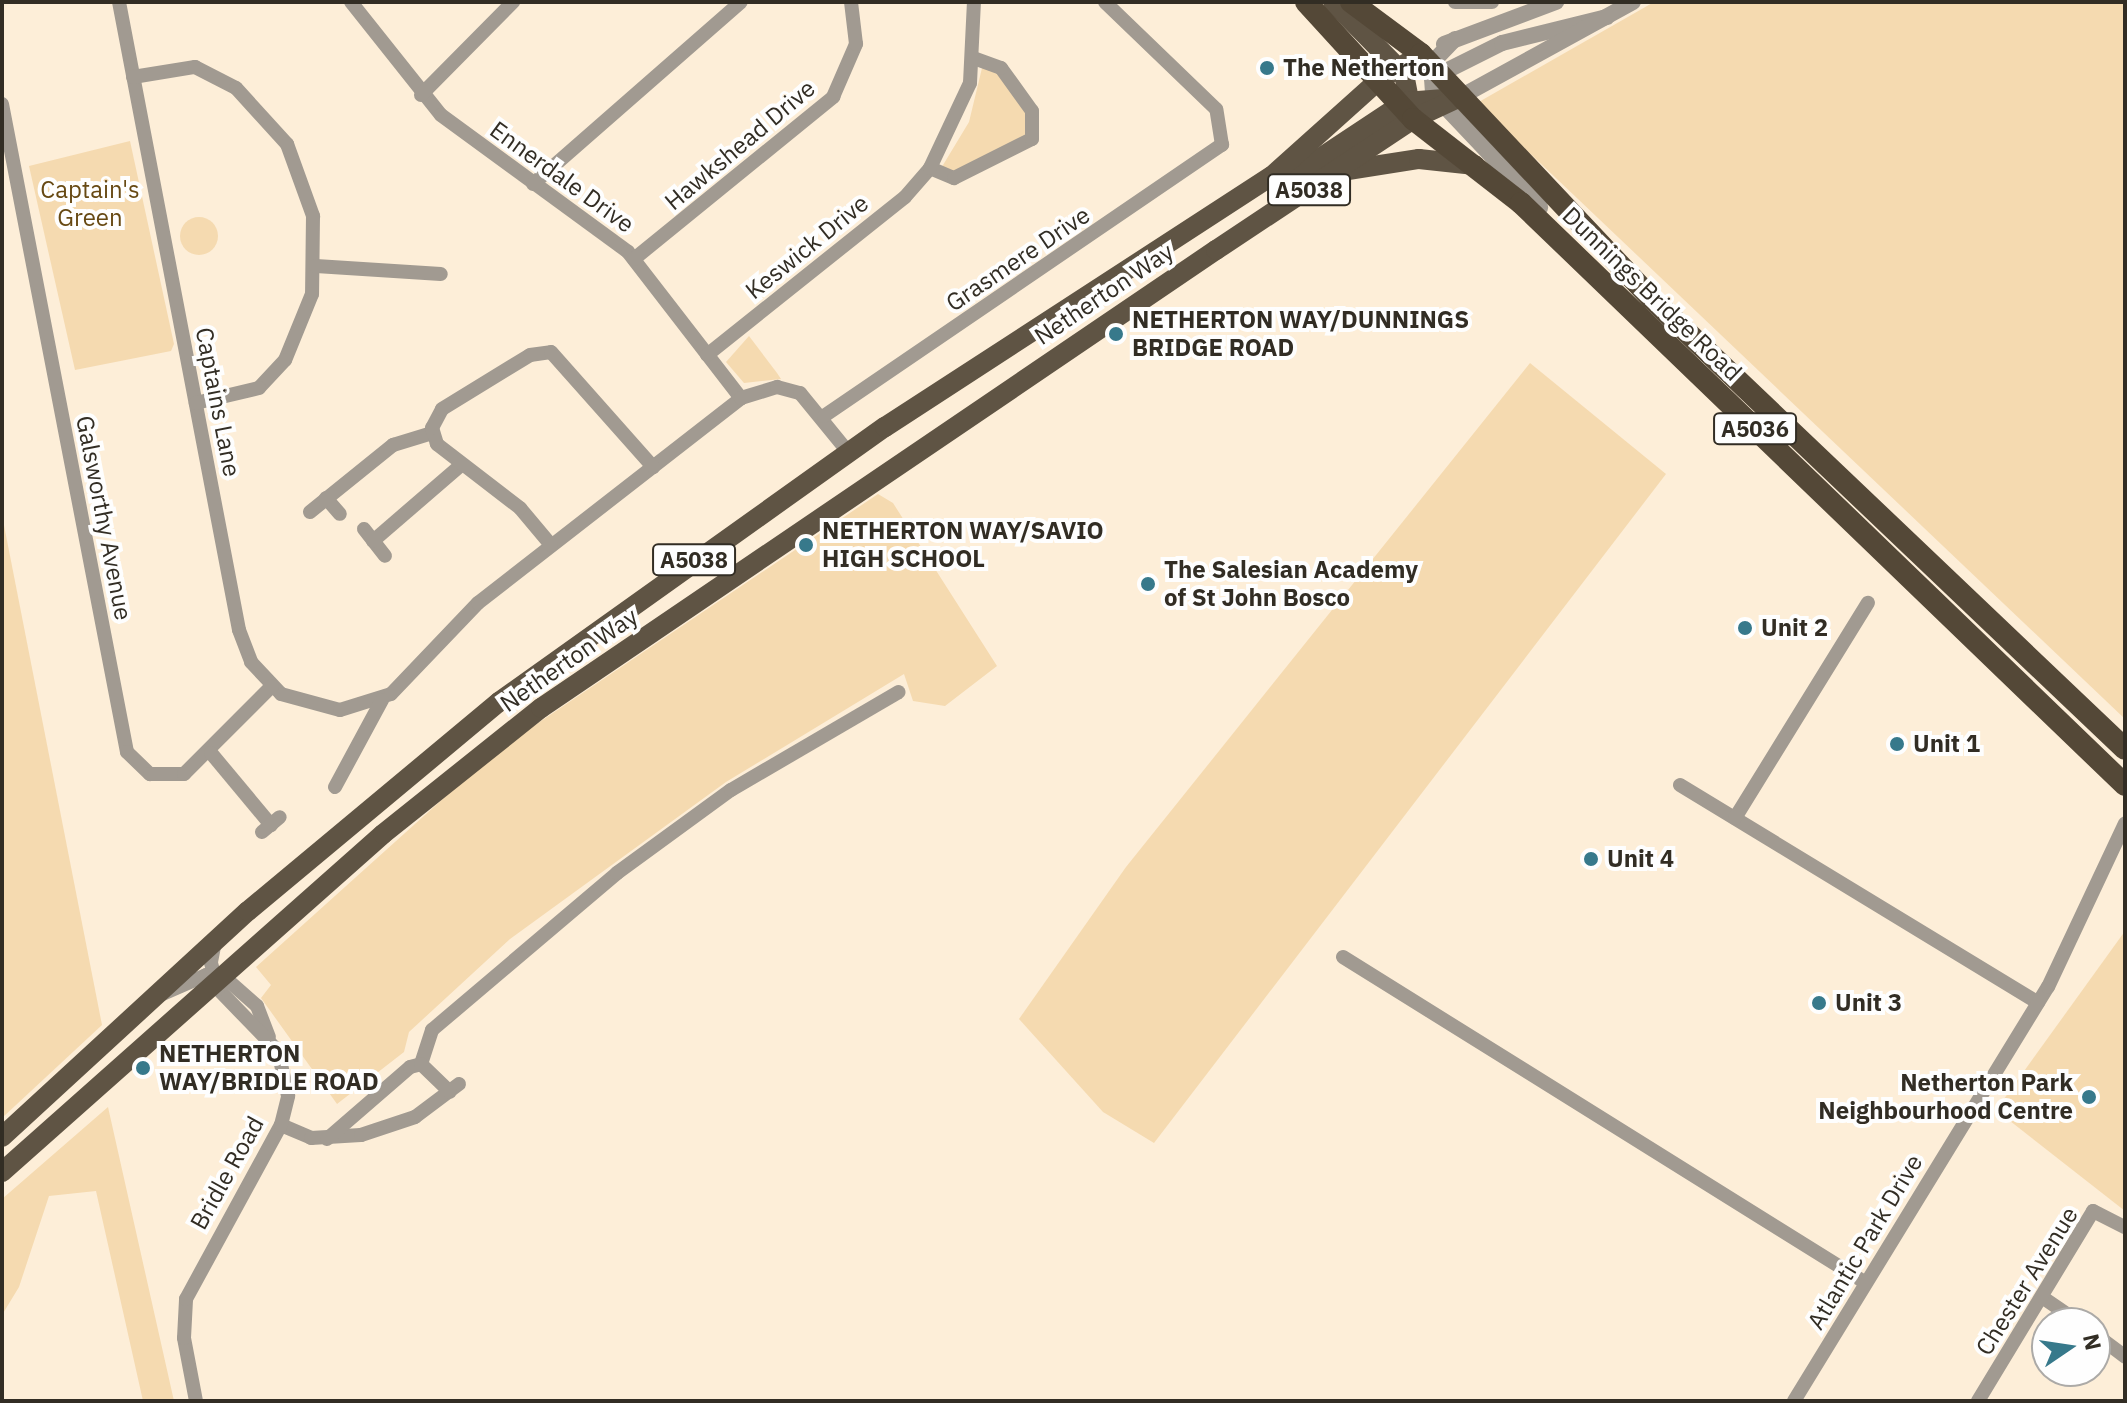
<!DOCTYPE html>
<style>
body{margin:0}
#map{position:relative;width:2127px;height:1403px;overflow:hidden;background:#fdeed8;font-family:"IBM Plex Sans",sans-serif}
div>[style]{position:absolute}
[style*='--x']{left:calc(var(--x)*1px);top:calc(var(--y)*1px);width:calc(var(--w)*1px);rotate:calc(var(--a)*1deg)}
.green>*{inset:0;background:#f5dab0}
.round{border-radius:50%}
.minor>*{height:14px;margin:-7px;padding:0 7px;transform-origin:7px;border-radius:7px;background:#a19a91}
.tertiary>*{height:16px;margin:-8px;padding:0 8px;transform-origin:8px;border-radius:8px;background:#a19a91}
.primary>*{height:20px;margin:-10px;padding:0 10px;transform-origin:10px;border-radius:10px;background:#5f5444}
.trunk>*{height:22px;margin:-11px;padding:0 11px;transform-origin:11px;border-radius:11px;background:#544837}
.dots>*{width:22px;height:22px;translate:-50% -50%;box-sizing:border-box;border:4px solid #fefefe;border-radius:50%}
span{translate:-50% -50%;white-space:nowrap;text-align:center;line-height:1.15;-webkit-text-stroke:8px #fefefe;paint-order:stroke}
.shield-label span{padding:2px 6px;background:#fefefe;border:2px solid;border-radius:6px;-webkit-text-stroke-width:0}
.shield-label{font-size:22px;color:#322d24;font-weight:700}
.poi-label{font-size:24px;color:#322d24;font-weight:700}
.left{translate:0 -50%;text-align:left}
.right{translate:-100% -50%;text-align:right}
.street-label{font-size:24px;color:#322d24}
.park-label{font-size:24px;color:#674913}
.frame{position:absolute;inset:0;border:4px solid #322d24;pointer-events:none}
.north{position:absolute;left:2031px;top:1307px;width:80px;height:80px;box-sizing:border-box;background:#fefefe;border:2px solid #acaaa7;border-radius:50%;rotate:77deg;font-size:22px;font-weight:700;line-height:32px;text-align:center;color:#322d24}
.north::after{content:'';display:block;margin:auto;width:28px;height:36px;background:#37798b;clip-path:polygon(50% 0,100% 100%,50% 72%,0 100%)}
</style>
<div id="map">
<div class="green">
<div style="clip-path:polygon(1654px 2px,2125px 2px,2125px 719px,1477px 103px)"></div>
<div style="clip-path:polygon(995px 67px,1025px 111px,1027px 135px,953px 175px,940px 170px,969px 122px,982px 68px)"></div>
<div style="clip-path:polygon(130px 141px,174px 344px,171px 351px,75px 370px,29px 166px)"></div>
<div class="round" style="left:180px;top:217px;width:38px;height:38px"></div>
<div style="clip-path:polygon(749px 336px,777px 373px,781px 379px,744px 383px,726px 362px)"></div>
<div style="clip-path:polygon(1530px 363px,1666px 474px,1154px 1143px,1103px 1112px,1019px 1019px,1126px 867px)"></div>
<div style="clip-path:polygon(878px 494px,893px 503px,997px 666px,945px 706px,913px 701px,904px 674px,726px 782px,510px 939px,409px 1032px,404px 1052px,337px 1104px,261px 998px,271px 985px,256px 967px,495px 752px)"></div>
<div style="clip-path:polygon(2px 515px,102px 1025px,2px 1118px)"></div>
<div style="clip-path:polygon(2125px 931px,2125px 1211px,1996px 1110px)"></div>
<div style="clip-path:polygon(108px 1107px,174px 1401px,143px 1401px,96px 1191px,49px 1196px,19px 1287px,2px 1315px,2px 1199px)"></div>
</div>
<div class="minor">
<div style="--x:119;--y:2;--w:639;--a:79.18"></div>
<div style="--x:239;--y:630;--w:34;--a:69"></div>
<div style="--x:251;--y:662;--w:44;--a:46.8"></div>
<div style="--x:281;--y:694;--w:61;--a:15.2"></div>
<div style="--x:340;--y:710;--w:53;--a:-17.4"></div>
<div style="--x:391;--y:694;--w:126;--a:-46.3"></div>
<div style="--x:478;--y:603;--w:333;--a:-37.9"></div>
<div style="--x:351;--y:2;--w:144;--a:51.5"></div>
<div style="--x:441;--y:115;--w:232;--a:36.2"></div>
<div style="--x:628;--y:252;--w:185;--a:52.3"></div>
<div style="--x:741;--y:398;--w:38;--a:-17"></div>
<div style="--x:777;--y:387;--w:24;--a:15"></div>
<div style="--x:800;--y:393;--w:77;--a:50.8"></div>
<div style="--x:1455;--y:2;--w:37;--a:0"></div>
<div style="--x:133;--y:77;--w:63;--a:-9.2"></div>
<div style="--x:195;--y:67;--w:46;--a:27.1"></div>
<div style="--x:236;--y:88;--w:76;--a:47.7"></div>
<div style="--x:287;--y:144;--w:77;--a:70.1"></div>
<div style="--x:313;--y:216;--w:78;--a:90.7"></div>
<div style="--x:312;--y:294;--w:71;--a:112.2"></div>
<div style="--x:285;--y:360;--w:38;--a:133"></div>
<div style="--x:259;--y:388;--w:65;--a:166.6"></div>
<div style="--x:421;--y:95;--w:131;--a:-45.3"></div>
<div style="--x:2;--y:104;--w:660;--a:79.08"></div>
<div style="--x:127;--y:752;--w:32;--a:44"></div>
<div style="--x:150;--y:774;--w:34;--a:0"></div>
<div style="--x:184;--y:774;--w:124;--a:-45"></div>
<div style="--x:930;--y:168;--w:26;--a:23"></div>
<div style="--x:954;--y:178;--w:87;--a:-26.6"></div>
<div style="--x:1032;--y:139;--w:28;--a:-90"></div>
<div style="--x:1032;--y:111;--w:53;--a:-125.8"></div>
<div style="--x:1001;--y:68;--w:30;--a:-160"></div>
<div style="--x:533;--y:184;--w:276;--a:-41.2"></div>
<div style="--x:634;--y:259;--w:257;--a:-39.1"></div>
<div style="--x:833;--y:97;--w:58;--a:-66.5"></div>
<div style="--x:856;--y:44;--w:42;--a:-96.8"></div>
<div style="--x:316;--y:266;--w:125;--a:3.7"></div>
<div style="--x:707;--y:355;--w:253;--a:-38.6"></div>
<div style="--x:905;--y:197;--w:38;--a:-49"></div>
<div style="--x:930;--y:168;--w:94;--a:-64.8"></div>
<div style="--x:970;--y:83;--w:81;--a:-87.2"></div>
<div style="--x:824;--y:416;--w:482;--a:-34.3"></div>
<div style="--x:1222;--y:145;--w:36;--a:-99"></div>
<div style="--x:1216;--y:109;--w:154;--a:-136.1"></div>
<div style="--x:326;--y:498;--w:21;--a:49"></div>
<div style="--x:310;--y:512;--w:107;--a:-38.9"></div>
<div style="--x:393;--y:445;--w:41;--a:-17.1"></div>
<div style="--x:364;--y:529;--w:34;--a:52"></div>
<div style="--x:373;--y:541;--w:116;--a:-40.8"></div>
<div style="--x:551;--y:545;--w:48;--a:-130"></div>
<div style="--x:520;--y:508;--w:105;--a:-142.4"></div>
<div style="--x:437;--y:444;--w:17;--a:-107"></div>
<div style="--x:432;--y:428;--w:21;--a:-62"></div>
<div style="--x:442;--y:409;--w:103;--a:-31.5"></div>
<div style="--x:530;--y:355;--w:21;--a:-8"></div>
<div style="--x:551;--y:352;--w:154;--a:48.4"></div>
<div style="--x:211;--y:753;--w:94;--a:50.2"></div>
<div style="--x:1680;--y:785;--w:419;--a:31.3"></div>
<div style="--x:335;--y:787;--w:99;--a:-61.6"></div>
<div style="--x:1735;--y:818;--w:253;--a:-58.3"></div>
<div style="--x:262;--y:832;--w:23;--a:-40"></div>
<div style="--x:1343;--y:957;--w:616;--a:31.94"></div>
<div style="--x:160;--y:995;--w:50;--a:-23.5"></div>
<div style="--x:206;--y:975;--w:17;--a:3"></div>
<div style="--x:223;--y:976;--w:45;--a:41.4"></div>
<div style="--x:257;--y:1006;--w:33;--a:69"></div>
<div style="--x:421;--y:1064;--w:36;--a:-72"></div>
<div style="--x:432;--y:1030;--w:243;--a:-40.3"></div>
<div style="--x:617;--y:873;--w:141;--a:-36.1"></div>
<div style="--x:731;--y:790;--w:194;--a:-30.3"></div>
<div style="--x:281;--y:1125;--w:33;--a:23"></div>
<div style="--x:311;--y:1138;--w:50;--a:-3.4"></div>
<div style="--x:361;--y:1135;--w:57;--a:-18.4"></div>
<div style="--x:415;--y:1117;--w:55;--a:-36.9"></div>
<div style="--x:327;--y:1139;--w:110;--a:-40.9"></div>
<div style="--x:410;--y:1067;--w:11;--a:-15"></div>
<div style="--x:421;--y:1064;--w:40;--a:44"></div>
<div style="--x:2042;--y:1297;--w:46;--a:34.4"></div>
<div style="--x:2095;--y:1334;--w:38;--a:37"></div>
<div style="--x:196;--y:1401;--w:64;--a:-100.8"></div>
<div style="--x:184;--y:1338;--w:39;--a:-87"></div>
<div style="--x:186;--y:1299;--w:198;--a:-61.4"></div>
<div style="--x:281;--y:1125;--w:30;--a:-76"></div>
<div style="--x:288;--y:1096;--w:46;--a:-102.5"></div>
<div style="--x:278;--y:1051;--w:86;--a:-134.1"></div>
<div style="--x:218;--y:989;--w:28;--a:-105"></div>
<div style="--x:211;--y:962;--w:21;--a:-79"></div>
<div style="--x:1794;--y:1401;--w:486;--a:-58.5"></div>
<div style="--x:2048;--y:987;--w:181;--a:-64.8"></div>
<div style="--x:1978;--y:1401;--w:222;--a:-58.8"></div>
<div style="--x:2093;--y:1211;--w:36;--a:27"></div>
</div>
<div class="tertiary">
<div style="--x:1455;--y:39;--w:35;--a:134"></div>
<div style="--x:1431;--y:64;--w:30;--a:86"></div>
<div style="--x:1433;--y:94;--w:156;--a:46.6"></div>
<div style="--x:1444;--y:44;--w:120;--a:-20.6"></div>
<div style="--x:1432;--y:78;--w:78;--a:-26.6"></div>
<div style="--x:1502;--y:43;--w:108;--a:-13.9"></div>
<div style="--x:1462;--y:96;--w:195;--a:-28.8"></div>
</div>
<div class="primary">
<div style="--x:1333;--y:2;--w:101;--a:45.4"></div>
<div style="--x:1404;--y:74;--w:38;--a:79"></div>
<div style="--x:1348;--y:170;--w:72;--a:-8.8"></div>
<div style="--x:1419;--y:159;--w:56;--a:6.1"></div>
<div style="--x:1293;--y:176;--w:134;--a:-33.5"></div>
<div style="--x:1405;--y:102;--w:52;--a:-4.4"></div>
<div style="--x:2;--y:1137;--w:334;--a:-42.6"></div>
<div style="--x:248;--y:911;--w:327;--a:-39.8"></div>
<div style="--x:499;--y:702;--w:474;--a:-35.5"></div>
<div style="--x:885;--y:427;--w:461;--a:-33"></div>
<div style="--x:1272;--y:176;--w:142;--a:-41.9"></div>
<div style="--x:1378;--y:81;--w:51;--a:-32.1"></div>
<div style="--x:2;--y:1172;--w:509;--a:-41.58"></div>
<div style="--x:383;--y:834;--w:202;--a:-38.6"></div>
<div style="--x:541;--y:708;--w:816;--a:-34.16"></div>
<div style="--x:1216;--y:250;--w:237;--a:-33.6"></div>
<div style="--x:1413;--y:119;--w:54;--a:-25.1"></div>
</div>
<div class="trunk">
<div style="--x:1306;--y:2;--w:159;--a:47.6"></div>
<div style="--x:1413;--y:119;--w:137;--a:37.9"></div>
<div style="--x:1521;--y:203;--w:839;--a:43.94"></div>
<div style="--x:1351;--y:2;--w:87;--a:36.6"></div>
<div style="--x:1421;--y:54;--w:335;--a:46.7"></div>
<div style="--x:1651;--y:298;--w:654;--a:43.58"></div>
</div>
<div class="dots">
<div style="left:1267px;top:68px;background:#37798b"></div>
<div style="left:1116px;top:334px;background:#37798b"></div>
<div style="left:806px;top:545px;background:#37798b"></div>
<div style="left:1148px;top:584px;background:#37798b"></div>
<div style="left:1745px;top:628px;background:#37798b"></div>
<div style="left:1897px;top:744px;background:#37798b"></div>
<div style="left:1591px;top:859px;background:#37798b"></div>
<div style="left:1819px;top:1003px;background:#37798b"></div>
<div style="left:143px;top:1068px;background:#37798b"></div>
<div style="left:2089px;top:1097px;background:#37798b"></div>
</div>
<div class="shield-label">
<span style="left:1309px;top:190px">A5038</span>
<span style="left:1755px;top:429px">A5036</span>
<span style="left:694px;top:560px">A5038</span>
</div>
<div class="poi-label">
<span class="left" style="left:1283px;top:68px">The Netherton</span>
<span class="left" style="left:1132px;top:334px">NETHERTON WAY/DUNNINGS<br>BRIDGE ROAD</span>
<span class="left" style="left:822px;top:545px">NETHERTON WAY/SAVIO<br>HIGH SCHOOL</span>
<span class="left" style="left:1164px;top:584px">The Salesian Academy<br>of St John Bosco</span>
<span class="left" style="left:1761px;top:628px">Unit 2</span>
<span class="left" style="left:1913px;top:744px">Unit 1</span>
<span class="left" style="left:1607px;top:859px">Unit 4</span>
<span class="left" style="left:1835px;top:1003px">Unit 3</span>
<span class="left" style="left:159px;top:1068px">NETHERTON<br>WAY/BRIDLE ROAD</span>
<span class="right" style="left:2073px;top:1097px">Netherton Park<br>Neighbourhood Centre</span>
</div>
<div class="street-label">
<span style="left:740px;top:145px;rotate:-40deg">Hawkshead Drive</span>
<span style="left:562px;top:177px;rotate:36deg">Ennerdale Drive</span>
<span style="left:807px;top:247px;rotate:-39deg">Keswick Drive</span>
<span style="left:1018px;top:259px;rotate:-34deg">Grasmere Drive</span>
<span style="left:1104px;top:294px;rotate:-34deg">Netherton Way</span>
<span style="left:1652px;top:294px;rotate:44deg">Dunnings Bridge Road</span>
<span style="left:218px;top:402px;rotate:79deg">Captains Lane</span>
<span style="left:104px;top:518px;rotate:79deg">Galsworthy Avenue</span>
<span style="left:569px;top:660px;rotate:-35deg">Netherton Way</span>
<span style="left:227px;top:1173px;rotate:-61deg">Bridle Road</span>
<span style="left:1865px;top:1242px;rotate:-59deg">Atlantic Park Drive</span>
<span style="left:2027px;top:1281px;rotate:-58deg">Chester Avenue</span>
</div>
<div class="park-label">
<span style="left:90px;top:204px">Captain's<br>Green</span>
</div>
<div class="frame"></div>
<div class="north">N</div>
</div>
